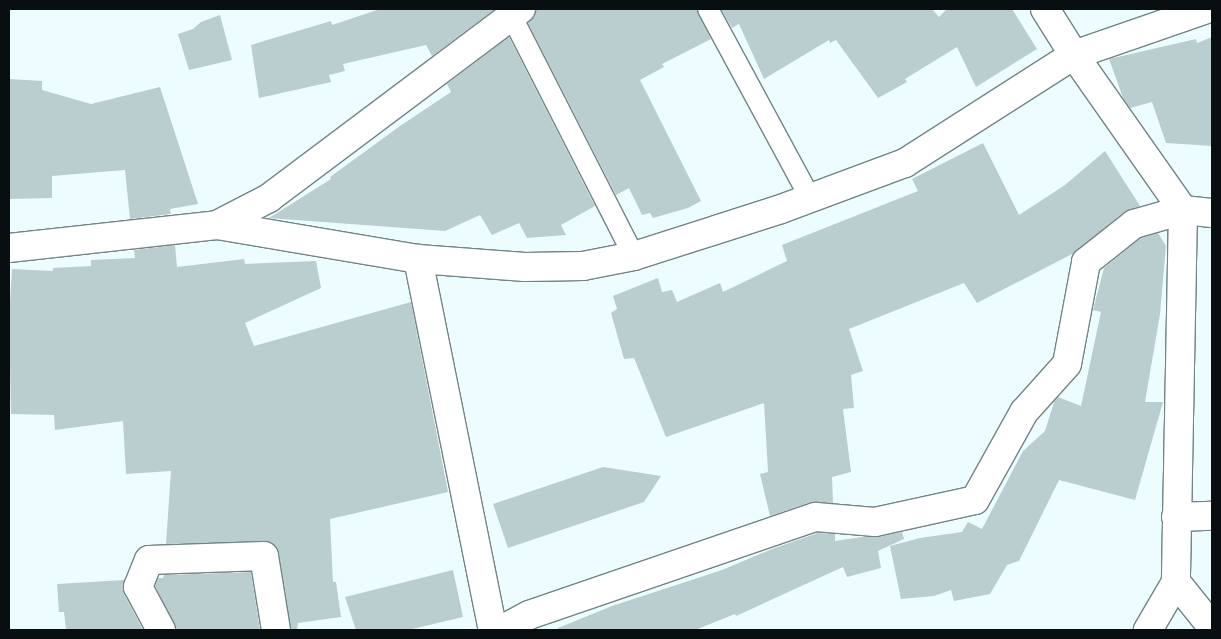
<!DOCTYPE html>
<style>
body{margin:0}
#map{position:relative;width:1221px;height:639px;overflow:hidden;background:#edfdff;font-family:Poppins,sans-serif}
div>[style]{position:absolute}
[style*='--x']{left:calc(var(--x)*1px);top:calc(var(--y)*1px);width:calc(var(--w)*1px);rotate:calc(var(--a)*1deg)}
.building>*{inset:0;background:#bacdcf}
.roads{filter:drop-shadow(1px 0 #728486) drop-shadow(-1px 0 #728486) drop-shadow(0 1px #728486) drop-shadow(0 -1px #728486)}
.service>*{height:20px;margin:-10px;padding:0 10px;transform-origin:10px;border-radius:10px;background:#fff}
.minor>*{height:28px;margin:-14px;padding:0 14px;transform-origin:14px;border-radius:14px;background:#fff}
span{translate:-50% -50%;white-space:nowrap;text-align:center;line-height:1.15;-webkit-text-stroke:4px #fff;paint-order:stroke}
.frame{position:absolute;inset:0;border:10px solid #090f10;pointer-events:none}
</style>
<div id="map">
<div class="building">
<div style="clip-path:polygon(380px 9px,495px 9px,432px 56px,426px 45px,343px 64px,345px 71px,329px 75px,331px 82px,259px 98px,251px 45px,331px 21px,332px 25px)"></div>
<div style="clip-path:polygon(536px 9px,696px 9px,711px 39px,662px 64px,664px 67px,640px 80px,701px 201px,688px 208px,653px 218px,650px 213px,642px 215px,629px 188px,616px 195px,528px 23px,535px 16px)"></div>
<div style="clip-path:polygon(721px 9px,932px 9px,939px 17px,947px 9px,1012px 9px,1037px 49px,976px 87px,957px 47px,905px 79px,907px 82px,878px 98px,836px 40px,830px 43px,829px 40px,764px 79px,739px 24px,732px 28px)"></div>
<div style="clip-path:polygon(220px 15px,232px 60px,189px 70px,178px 34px,193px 29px,201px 22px)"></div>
<div style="clip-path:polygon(509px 37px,595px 206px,561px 225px,566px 235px,527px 238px,519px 223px,492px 235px,480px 215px,445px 231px,269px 218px,331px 179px,330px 177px,400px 126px,451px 92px,447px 84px)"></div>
<div style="clip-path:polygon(1212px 37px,1212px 146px,1166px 143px,1152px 102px,1130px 108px,1123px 98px,1109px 59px,1196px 39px,1197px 43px)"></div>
<div style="clip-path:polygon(9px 79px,42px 81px,42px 90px,91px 104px,160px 87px,198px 204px,170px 209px,171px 214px,130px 219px,125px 170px,52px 176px,52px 198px,9px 199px)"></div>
<div style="clip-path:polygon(983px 143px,1019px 215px,1065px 185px,1105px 151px,1140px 206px,1124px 212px,1074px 253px,977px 303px,964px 283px,849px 329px,863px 371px,851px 375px,854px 408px,843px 409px,851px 472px,832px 477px,833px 503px,811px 502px,770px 516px,760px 474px,768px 472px,764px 403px,666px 437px,634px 358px,624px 359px,611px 313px,617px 309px,613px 296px,658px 278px,662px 292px,672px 290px,677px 302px,720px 283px,723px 292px,787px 261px,782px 245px,918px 191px,912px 179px)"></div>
<div style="clip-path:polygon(1158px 233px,1166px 246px,1160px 314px,1145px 402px,1163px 402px,1135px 500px,1059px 480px,1019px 561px,1007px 565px,990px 594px,954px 601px,951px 590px,934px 596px,901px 599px,890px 546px,920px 538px,962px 532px,968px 522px,982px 529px,1023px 451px,1045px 431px,1054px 402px,1058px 397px,1081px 406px,1101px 312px,1093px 310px,1104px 268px,1141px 238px)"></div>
<div style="clip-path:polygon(175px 245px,177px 267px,244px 259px,245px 264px,316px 261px,321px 288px,245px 323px,254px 346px,411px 302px,448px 492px,330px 519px,333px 582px,336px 582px,341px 617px,298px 623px,297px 630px,291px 630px,279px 554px,276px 546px,270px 542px,166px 544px,171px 471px,126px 474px,123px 421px,55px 430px,54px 415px,11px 414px,9px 319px,12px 269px,53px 271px,53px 268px,91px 266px,91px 260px,135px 258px,134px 250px)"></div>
<div style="clip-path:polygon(603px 467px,661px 476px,644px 502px,508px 548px,493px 504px)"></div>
<div style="clip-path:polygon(902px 532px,904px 539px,878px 551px,881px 568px,847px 577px,843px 567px,736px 616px,735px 614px,695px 630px,558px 630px,558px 628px,612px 606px,722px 570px,772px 549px,818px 533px,835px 534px,835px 541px,862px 537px,878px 537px)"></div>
<div style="clip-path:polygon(453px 570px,463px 617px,408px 630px,356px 630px,345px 597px)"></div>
<div style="clip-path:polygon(251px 572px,260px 630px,177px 630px,155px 586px,158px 578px,163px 578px,164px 575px)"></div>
<div style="clip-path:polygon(124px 580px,124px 594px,143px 630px,66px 629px,64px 612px,59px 612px,57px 584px)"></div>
</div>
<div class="roads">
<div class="service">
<div style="--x:708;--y:9;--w:215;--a:61.6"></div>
<div style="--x:511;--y:15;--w:271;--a:63"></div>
</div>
<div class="minor">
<div style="--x:1045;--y:9;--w:54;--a:57.8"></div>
<div style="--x:1074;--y:55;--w:189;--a:54.9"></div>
<div style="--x:1183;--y:210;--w:372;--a:91.1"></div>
<div style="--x:1176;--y:582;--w:56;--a:120.3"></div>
<div style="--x:217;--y:225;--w:59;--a:-27.4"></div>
<div style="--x:269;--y:198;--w:315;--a:-36.9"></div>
<div style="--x:9;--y:248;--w:209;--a:-6.3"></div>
<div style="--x:217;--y:225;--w:204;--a:9.6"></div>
<div style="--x:418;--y:259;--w:107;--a:4.3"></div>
<div style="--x:525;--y:267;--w:58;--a:-1"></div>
<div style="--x:583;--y:266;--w:52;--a:-11.1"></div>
<div style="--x:634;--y:256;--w:154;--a:-17.7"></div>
<div style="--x:781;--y:209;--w:132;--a:-20.4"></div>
<div style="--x:905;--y:163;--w:201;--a:-32.6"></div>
<div style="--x:1074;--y:55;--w:141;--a:-19.1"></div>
<div style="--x:418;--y:259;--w:379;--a:78.6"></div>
<div style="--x:1176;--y:517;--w:36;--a:-2"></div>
<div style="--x:1176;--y:582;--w:58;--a:51.3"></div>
<div style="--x:161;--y:630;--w:49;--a:-118.1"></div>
<div style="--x:138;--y:587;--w:29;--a:-68"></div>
<div style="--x:149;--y:560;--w:115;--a:-2"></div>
<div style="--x:264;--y:556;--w:75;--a:80.8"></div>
<div style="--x:501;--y:630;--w:32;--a:-28"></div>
<div style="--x:529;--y:615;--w:303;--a:-18.9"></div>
<div style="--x:816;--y:517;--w:59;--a:4.8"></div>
<div style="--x:875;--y:522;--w:102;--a:-12.4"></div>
<div style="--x:975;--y:500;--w:101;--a:-60.9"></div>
<div style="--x:1024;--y:412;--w:64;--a:-48.1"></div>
<div style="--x:1067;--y:364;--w:104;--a:-79.4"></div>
<div style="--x:1086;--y:262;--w:61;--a:-38.4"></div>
<div style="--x:1134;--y:224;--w:51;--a:-15.9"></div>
<div style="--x:1183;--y:210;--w:29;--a:6"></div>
</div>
</div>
<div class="frame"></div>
</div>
